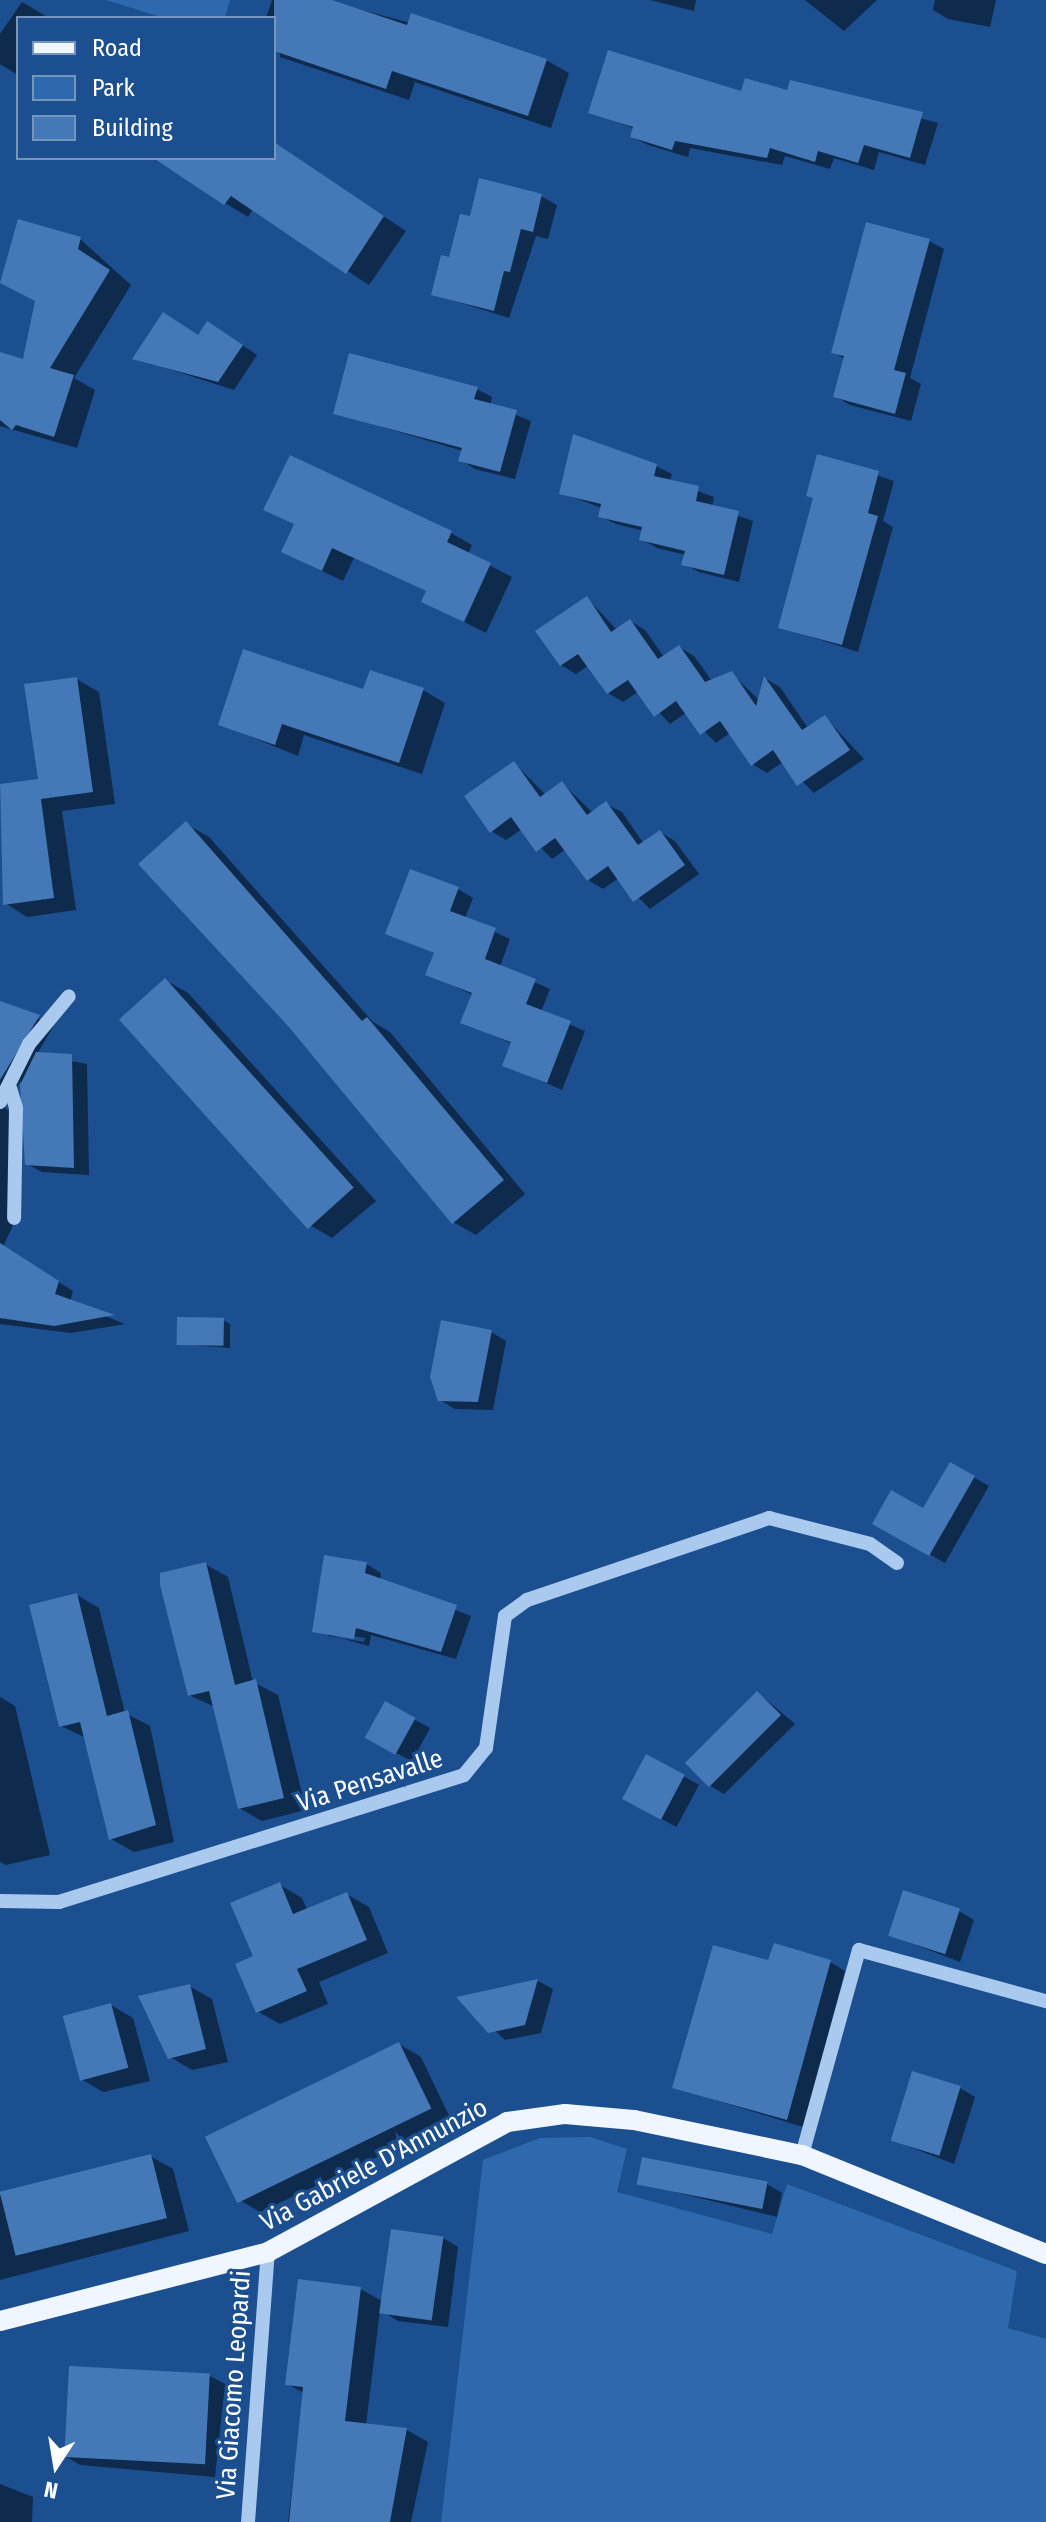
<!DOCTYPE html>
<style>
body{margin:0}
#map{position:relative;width:1046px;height:2522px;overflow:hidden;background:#1b4f8f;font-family:"Fira Sans Condensed",sans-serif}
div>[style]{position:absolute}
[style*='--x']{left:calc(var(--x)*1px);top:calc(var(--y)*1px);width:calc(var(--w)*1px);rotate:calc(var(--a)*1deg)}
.green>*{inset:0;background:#2e69ad}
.shadow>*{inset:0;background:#0007;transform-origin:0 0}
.building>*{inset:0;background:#4478b7;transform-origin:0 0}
.minor>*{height:14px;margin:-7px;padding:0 7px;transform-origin:7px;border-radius:7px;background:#a9c9ee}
.major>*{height:20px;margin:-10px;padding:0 10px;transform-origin:10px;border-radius:10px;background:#f0f6ff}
span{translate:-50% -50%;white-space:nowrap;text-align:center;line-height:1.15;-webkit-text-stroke:6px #1b4f8f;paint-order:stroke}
.street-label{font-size:26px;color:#fff}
.legend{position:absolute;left:16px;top:16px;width:260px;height:144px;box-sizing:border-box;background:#1b4f8f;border:2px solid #7695bc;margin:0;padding:10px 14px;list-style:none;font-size:24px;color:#fff}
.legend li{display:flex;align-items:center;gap:16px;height:40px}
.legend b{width:40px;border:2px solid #7695bc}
.north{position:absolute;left:16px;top:2426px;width:80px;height:80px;-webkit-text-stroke:6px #1b4f8f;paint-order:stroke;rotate:192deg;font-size:22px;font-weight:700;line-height:32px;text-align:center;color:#fff}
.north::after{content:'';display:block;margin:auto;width:28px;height:36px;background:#fff;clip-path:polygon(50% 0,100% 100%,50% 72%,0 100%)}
</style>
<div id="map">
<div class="green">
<div style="clip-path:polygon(106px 0,230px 0,225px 18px,164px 18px)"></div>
<div style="clip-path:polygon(590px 2137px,627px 2149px,617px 2192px,772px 2234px,787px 2184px,1017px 2271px,1008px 2328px,1046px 2339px,1046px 2522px,441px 2522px,483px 2160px,540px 2138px)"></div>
</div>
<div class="shadow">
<div style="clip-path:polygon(272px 0,326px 0,546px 60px,569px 73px,551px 128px,415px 82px,409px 100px,280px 57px,274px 18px,266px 18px)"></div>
<div style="clip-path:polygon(650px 0,696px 0,694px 11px)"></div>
<div style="clip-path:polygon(805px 0,877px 0,844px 31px)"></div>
<div style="clip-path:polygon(935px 0,996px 0,990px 27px,948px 19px,933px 10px)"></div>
<div style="clip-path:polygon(22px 2px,49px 18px,18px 18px,18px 75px,0 64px,0 34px)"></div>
<div style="clip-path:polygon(791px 83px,938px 123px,925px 165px,879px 152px,874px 170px,834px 158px,830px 169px,785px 156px,782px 165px,690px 148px,688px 157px,648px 145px,632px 137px,635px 129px,591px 112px,789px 93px)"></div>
<div style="clip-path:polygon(274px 144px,406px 231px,369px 285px,253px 209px,248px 217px,152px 158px,274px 158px)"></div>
<div style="clip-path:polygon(541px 196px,557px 205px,548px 239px,536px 236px,509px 318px,433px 294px,451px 259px)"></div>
<div style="clip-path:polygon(80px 239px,131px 285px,74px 378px,95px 390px,77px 448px,0 426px,0 354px,25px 362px)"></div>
<div style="clip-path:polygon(929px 241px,944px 249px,910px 378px,921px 384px,911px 421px,850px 405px,835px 396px,845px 359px,833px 352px)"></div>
<div style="clip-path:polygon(223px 332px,257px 355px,234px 390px,135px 358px)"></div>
<div style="clip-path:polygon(477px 389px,492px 397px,490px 405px,531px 421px,515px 479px,475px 469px,460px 460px,463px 451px,335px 413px)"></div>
<div style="clip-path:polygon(818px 456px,894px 481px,883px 521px,893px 527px,858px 652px,780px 627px,815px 499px)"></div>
<div style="clip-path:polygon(656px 466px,672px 474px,670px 481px,714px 497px,712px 507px,753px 521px,739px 582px,699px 572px,684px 564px,686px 555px,657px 548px,641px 539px,644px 531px,616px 524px,600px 516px,602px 508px,561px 493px)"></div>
<div style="clip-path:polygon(266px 509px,451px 533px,472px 545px,468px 554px,512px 577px,486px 633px,423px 601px,428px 592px,354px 558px,343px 581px,305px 563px,284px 551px,296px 525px)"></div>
<div style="clip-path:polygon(587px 598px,617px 630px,630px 621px,645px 630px,664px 657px,679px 647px,694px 656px,712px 681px,731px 673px,760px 701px,766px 679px,780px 687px,808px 728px,825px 717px,864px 759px,814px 793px,783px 762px,767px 773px,752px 764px,730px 733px,716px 743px,686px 713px,670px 724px,639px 691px,623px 702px,608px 693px,589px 665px,576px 674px,561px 665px)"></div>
<div style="clip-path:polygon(76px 679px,99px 692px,115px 804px,62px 811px,76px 910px,27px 917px,5px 903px,0 786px,40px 781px)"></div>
<div style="clip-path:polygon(423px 690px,445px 703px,422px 774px,304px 735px,298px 756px,220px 724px,364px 691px)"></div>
<div style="clip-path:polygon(514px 763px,546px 795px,562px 783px,593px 813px,606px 804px,622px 812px,644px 844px,660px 832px,675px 841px,699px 874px,650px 909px,619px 878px,603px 889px,588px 880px,566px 849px,552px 859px,522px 829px,506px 840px,491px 831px)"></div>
<div style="clip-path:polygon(186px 824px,209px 837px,373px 1022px,390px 1032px,525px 1194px,476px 1235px,453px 1222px)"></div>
<div style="clip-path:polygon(458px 889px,473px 898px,465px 918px,510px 939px,500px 967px,550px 989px,541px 1012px,585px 1031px,562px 1090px,505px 1065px,513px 1044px,463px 1022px,473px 995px,428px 974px,436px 954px,388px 934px)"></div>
<div style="clip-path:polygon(165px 980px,188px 993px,376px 1201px,332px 1238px,310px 1225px)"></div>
<div style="clip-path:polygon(0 1003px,54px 1025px,37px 1054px,87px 1064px,89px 1175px,42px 1172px,27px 1164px,21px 1080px,5px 1108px,20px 1121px,19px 1212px,3px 1247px,73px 1291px,70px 1302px,125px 1324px,71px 1333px,0 1324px)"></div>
<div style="clip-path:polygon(223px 1320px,230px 1324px,230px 1348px,179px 1344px)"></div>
<div style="clip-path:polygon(491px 1332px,506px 1341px,493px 1410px,455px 1409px,440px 1400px)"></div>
<div style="clip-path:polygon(951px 1464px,989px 1486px,945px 1563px,875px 1523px,924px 1511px)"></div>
<div style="clip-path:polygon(205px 1564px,228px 1577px,253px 1682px,278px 1695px,306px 1810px,262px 1821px,239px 1808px,215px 1707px,189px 1695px)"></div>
<div style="clip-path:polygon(evenodd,366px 1564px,381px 1573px,380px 1581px,471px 1616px,456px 1659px,371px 1635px,369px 1646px,315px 1631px,366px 1564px,328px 1632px,365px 1638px,364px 1642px,328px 1636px,328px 1632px)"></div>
<div style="clip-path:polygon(77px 1595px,99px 1608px,125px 1713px,150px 1726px,174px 1842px,134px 1852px,111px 1839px,86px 1738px,61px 1726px)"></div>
<div style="clip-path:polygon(758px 1693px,795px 1724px,724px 1794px,709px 1785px)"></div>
<div style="clip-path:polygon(0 1697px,15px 1706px,50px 1855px,6px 1865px,0 1862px)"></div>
<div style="clip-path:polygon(386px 1704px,430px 1728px,412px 1761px,382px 1746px)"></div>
<div style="left:647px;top:1757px;width:59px;height:48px;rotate:28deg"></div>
<div style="clip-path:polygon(280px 1885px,302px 1898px,307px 1910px,346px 1894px,369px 1907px,388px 1953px,319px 1982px,328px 2004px,280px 2024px,257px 2011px,255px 1957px)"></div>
<div style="clip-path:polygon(959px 1911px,974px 1920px,960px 1962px,890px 1935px)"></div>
<div style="clip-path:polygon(830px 1962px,845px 1971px,803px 2127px,674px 2087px)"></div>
<div style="clip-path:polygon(538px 1981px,553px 1989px,541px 2033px,505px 2040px,460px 1998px)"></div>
<div style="clip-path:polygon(189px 1986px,212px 1999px,228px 2062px,192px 2070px,170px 2057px)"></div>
<div style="clip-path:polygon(111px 2005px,133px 2018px,150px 2081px,103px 2092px,81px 2079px)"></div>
<div style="clip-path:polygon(399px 2044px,421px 2057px,452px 2122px,260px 2212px,238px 2199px)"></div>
<div style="clip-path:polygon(960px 2088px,975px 2097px,954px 2164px,892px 2140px)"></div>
<div style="clip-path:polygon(150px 2156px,173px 2169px,189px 2231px,0 2280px,0 2196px)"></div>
<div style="clip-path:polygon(638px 2183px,767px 2184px,782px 2193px,777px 2217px)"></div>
<div style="clip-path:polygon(443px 2238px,458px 2247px,448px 2327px,398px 2321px,380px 2310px,366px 2425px,407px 2430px,428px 2442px,411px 2522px,288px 2522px,304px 2393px,287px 2384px,360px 2289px,384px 2302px)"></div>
<div style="clip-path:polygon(210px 2376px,225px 2384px,215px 2477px,80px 2465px,65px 2456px)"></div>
<div style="clip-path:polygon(0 2484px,33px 2497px,32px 2522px,0 2522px)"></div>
</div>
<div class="building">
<div style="clip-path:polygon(274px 0,332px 0,407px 25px,411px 13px,547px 59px,528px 116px,392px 71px,386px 89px,274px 51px)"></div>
<div style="clip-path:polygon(608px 50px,741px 91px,745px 78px,787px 90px,790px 80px,923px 112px,910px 158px,864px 145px,858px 163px,818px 151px,815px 162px,770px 148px,767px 158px,675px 141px,672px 150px,630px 137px,633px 127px,588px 113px)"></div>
<div style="clip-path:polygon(274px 142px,384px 216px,346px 274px,231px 196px,224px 205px,153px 158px,274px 158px)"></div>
<div style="clip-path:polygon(479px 178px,542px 194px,533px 232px,521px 229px,510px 272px,504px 271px,494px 311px,431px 295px,441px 255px,449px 257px,460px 214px,470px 216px)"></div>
<div style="clip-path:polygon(18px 219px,81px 237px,78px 249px,110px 270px,50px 368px,74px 375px,54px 437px,16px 425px,12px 430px,0 420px,0 352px,23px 359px,35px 301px,0 283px)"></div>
<div style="clip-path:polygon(866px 222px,930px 239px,894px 370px,906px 373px,895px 414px,833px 397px,844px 356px,831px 353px)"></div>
<div style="clip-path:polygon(163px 312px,198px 335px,207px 321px,243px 345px,218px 382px,132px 359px)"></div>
<div style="clip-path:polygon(349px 353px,478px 387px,474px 399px,517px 410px,500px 472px,458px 461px,462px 448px,333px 414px)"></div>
<div style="clip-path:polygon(573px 434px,657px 464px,654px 476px,699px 486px,696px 501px,739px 511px,724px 575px,681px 565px,685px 551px,639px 540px,642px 527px,598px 517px,601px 504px,559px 494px)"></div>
<div style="clip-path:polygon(817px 454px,879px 471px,868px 513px,878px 516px,842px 645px,778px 628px,813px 498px,806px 496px)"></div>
<div style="clip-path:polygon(290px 455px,452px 531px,447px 542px,491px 563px,464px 622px,421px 602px,426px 591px,332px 548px,322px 571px,281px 552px,294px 524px,263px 510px)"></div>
<div style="clip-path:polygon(587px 596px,611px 632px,630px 619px,658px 659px,679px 645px,705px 682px,732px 671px,756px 706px,764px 676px,802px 730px,825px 715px,850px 750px,797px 786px,773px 750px,751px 766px,720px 721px,700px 735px,676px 701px,654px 717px,628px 680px,607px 694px,578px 654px,560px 666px,535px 631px)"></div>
<div style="clip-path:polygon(243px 649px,363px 689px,370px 670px,424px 688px,399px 763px,282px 724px,275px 745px,218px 725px)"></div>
<div style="clip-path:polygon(77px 677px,93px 792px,41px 799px,54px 898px,3px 905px,0 784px,38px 779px,24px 684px)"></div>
<div style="clip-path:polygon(514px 761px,540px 797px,562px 781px,587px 815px,606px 801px,638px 845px,660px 830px,685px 865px,633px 902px,608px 866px,587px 881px,555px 838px,536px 852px,511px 817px,490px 833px,464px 796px)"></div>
<div style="clip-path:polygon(186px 821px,362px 1021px,367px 1017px,504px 1180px,452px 1224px,288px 1026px,138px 864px)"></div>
<div style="clip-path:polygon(410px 869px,459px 887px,450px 911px,496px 928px,485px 959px,536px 979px,526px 1004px,571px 1021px,547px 1083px,502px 1066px,511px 1042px,460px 1023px,472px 993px,425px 975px,434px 953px,385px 934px)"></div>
<div style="left:165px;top:978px;width:282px;height:62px;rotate:48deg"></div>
<div style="clip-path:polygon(0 1001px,40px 1015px,0 1080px)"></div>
<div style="clip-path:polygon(36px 1052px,72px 1054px,74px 1168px,25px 1165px,20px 1085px)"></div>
<div style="clip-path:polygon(0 1243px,59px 1281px,55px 1294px,115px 1315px,54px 1326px,0 1318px)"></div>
<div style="left:177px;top:1317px;width:47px;height:28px;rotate:1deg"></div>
<div style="clip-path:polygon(441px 1320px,492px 1330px,478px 1402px,438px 1401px,430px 1377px)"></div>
<div style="clip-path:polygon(950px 1462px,975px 1476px,929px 1556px,872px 1524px,891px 1490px,923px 1508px)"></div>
<div style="clip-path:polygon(324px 1555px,367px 1562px,365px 1573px,457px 1605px,441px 1652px,356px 1628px,354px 1639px,312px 1632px)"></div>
<div style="clip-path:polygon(206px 1562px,235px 1685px,256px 1679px,284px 1798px,238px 1809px,209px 1691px,188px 1696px,160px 1585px,160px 1573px)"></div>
<div style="clip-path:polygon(77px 1593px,107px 1716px,128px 1710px,156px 1825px,109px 1840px,80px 1722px,59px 1727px,29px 1605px)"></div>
<div style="left:757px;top:1691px;width:34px;height:102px;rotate:45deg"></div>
<div style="left:385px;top:1701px;width:35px;height:42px;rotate:29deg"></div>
<div style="left:646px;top:1754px;width:44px;height:51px;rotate:28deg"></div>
<div style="clip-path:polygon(280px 1882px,293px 1914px,347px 1892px,367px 1940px,297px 1969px,307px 1991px,256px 2013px,235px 1964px,253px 1956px,230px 1903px)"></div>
<div style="left:903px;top:1890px;width:60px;height:48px;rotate:18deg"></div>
<div style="clip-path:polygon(774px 1943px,831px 1960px,787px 2120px,672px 2088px,713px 1945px,768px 1960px)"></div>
<div style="clip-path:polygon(538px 1979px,525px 2025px,488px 2033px,456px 1997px)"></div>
<div style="clip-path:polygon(190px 1984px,206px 2049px,168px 2059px,138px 1996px)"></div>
<div style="left:111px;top:2003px;width:67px;height:50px;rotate:75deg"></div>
<div style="left:399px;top:2042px;width:74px;height:216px;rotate:64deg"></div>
<div style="left:912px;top:2071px;width:51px;height:73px;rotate:17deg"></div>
<div style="left:151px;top:2154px;width:66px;height:156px;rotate:76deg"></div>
<div style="left:642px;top:2157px;width:128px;height:28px;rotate:11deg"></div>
<div style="left:391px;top:2229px;width:53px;height:85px;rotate:8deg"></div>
<div style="clip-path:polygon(298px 2279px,361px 2287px,345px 2421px,407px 2428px,390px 2522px,289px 2522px,303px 2387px,285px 2385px)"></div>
<div style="left:69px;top:2366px;width:141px;height:91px;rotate:3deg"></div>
</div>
<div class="minor">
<div style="--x:10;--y:1088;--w:21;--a:73"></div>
<div style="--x:16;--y:1108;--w:110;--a:91"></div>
<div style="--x:0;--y:1102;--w:65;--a:-63.4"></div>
<div style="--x:29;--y:1044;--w:62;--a:-50.2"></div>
<div style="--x:0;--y:1901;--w:59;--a:1"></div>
<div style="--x:59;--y:1902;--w:424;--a:-17.4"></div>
<div style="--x:464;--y:1775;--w:35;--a:-51"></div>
<div style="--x:486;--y:1748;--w:133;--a:-81.8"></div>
<div style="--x:505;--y:1616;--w:27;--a:-36"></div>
<div style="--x:527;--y:1600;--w:256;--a:-18.7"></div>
<div style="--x:769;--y:1518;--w:104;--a:14.4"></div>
<div style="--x:870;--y:1544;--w:33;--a:35"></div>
<div style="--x:802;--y:2155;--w:213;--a:-74.5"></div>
<div style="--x:859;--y:1950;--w:194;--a:15.3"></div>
<div style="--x:248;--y:2522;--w:271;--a:-85.8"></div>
</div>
<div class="major">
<div style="--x:0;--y:2321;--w:277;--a:-14.4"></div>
<div style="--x:268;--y:2252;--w:272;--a:-28.5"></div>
<div style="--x:507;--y:2122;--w:59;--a:-7.9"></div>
<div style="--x:565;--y:2114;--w:69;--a:5"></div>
<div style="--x:634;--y:2120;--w:172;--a:11.8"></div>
<div style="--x:802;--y:2155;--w:263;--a:22.1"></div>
</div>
<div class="street-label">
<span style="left:370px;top:1781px;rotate:-18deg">Via Pensavalle</span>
<span style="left:374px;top:2165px;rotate:-28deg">Via Gabriele D'Annunzio</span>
<span style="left:234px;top:2385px;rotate:-86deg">Via Giacomo Leopardi</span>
</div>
<ul class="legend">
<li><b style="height:10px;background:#f0f6ff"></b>Road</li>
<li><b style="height:22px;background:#2e69ad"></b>Park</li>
<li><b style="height:22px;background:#4478b7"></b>Building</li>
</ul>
<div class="north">N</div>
</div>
